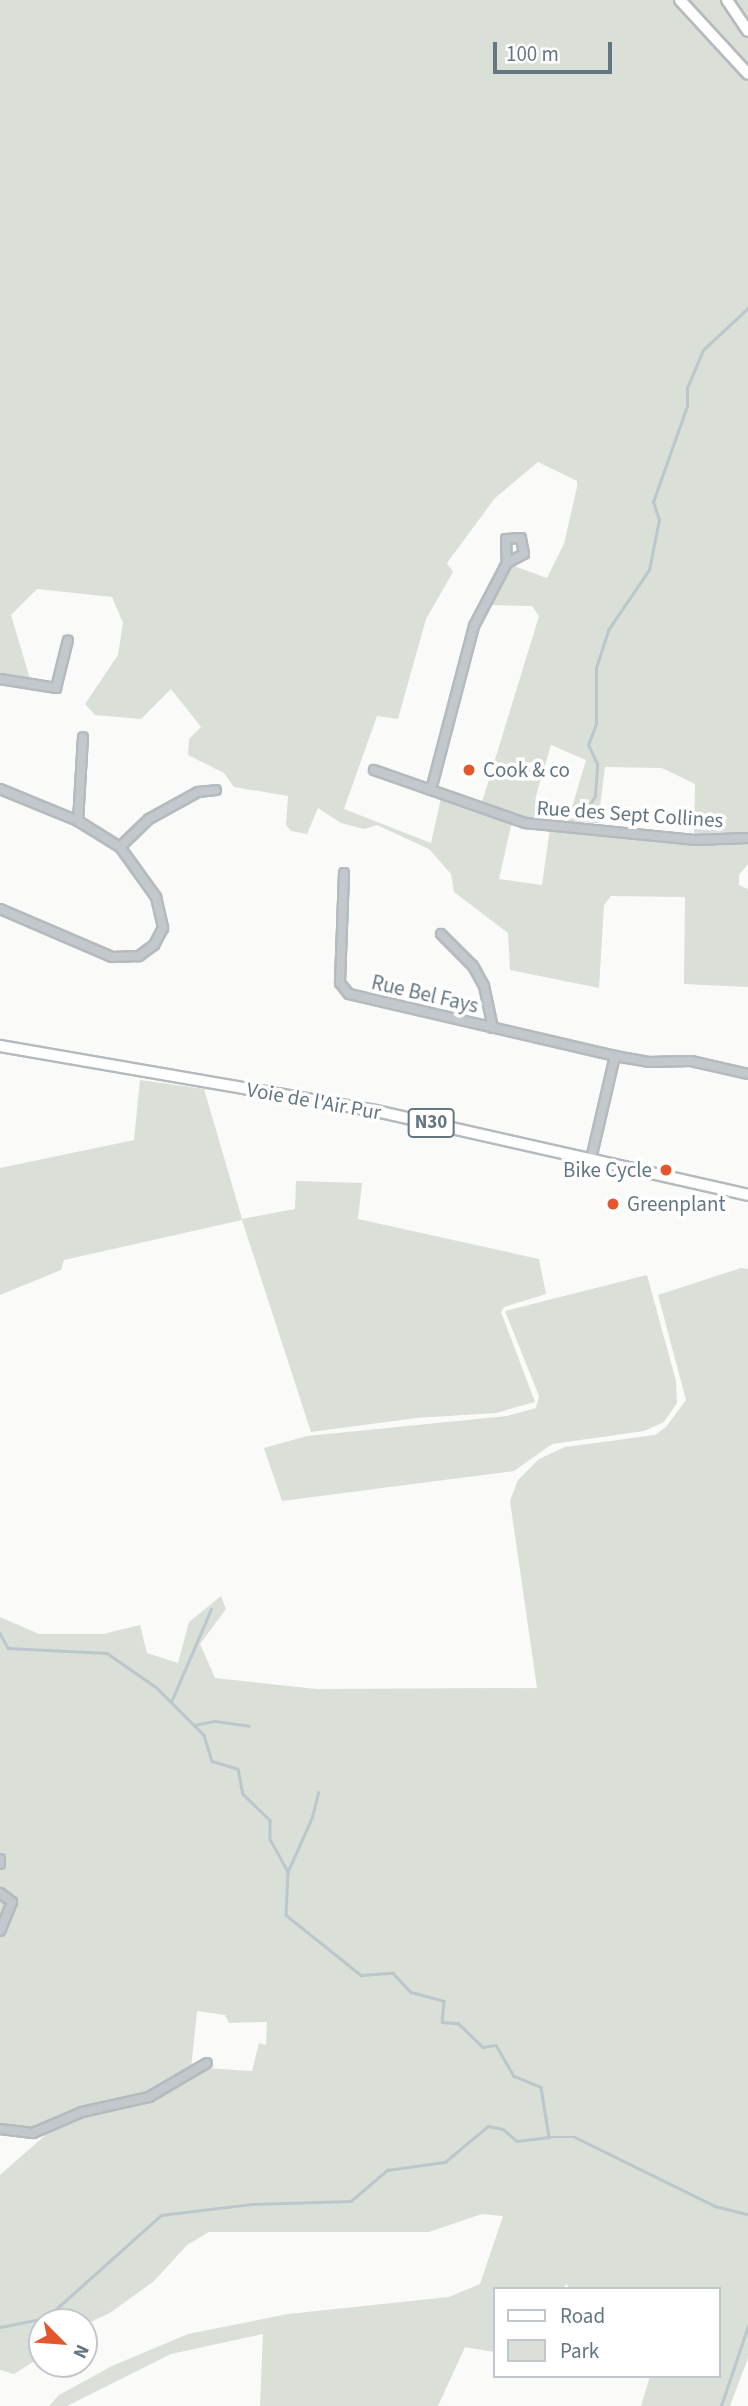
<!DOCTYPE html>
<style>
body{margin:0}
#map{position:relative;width:748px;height:2406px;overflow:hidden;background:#fafaf8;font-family:"Source Sans 3",sans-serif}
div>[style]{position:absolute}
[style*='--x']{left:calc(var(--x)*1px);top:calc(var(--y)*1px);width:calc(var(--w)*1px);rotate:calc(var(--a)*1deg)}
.green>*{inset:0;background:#dadfd7}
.stream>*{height:2.5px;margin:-1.25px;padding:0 1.25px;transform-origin:1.25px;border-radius:1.25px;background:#bbc7cb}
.roads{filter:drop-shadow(2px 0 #b5babe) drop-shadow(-2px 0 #b5babe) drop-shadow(0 2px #b5babe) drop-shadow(0 -2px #b5babe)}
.minor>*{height:8px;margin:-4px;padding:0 4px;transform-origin:4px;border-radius:4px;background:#c3c8cc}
.major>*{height:10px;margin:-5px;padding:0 5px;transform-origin:5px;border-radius:5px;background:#fff}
.highway>*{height:10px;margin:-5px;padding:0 5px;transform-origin:5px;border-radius:5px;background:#fff}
.dots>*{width:19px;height:19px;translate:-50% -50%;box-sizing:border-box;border:4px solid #fff;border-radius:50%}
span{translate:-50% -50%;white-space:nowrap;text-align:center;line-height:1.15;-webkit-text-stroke:7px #fff;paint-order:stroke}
.shield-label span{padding:2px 5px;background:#fff;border:2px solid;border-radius:5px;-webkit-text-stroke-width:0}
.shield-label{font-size:19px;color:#657683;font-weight:700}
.poi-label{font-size:21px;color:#657683}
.left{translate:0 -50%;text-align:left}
.right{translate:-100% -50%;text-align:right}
.street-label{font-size:21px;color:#657683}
.legend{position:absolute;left:493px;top:2287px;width:228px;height:91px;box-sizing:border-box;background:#fff;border:2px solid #c1c8cd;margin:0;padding:9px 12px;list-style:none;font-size:21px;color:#657683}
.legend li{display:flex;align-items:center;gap:14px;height:35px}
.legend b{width:35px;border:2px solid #c1c8cd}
.north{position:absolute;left:28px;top:2308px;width:70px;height:70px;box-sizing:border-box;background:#fff;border:2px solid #c1c8cd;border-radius:50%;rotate:115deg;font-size:19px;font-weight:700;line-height:28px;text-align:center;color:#657683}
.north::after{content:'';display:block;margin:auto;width:24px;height:32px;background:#e4572e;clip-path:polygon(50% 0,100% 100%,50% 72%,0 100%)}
.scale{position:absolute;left:493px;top:42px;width:119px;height:32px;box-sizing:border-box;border:4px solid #657683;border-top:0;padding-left:9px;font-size:21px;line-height:24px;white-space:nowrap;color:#657683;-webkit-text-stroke:5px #fff;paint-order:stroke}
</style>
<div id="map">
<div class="green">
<div style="clip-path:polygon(evenodd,0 0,748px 0,748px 832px,720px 839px,694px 838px,695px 784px,662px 768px,605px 767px,598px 823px,568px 821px,586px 760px,551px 745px,536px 796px,544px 823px,513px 817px,499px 879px,542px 885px,550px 828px,704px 842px,748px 840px,748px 864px,739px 875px,739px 885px,748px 889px,748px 987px,684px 984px,685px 897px,611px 896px,604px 905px,599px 988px,510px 970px,508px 933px,454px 892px,451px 874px,429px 849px,377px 825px,364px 829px,341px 823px,318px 808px,307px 834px,291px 831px,286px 825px,288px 796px,234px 787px,224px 773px,188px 755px,189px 739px,201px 727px,171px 689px,141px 719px,95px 715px,85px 704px,118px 655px,123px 623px,112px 597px,37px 589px,11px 615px,30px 679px,0 677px,0 0,538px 462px,577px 481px,577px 487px,564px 544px,547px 578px,511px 565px,489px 605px,532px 606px,539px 616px,479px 812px,441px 798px,431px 843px,344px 809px,377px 716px,398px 719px,426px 619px,453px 572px,447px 563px,495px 498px,538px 462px)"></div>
<div style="clip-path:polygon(140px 1080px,204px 1089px,242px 1219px,295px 1209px,296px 1181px,362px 1183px,358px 1219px,539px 1259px,546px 1294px,504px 1307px,501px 1312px,535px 1402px,496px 1413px,416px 1418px,311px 1432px,242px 1220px,64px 1260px,61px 1270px,0 1295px,0 1168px,134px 1140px)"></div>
<div style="clip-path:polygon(741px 1268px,748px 1269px,748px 2358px,730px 2406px,641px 2406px,650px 2376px,718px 2376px,718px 2289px,571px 2289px,566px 2284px,563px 2289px,494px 2289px,494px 2352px,465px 2347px,438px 2406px,260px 2406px,263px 2334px,171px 2354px,67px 2406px,49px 2406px,59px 2395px,112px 2366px,188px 2334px,288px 2314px,449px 2297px,480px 2284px,503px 2216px,482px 2214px,429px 2232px,209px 2232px,187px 2245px,154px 2281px,110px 2313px,84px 2325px,42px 2322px,42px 2356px,14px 2374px,0 2370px,0 2175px,59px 2123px,166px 2093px,205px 2068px,252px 2071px,259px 2043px,266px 2045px,267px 2022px,229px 2023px,225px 2015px,197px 2011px,191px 2069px,151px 2094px,40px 2128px,0 2125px,0 1936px,14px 1905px,0 1927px,0 1617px,39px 1634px,103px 1634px,140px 1625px,147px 1653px,178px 1663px,189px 1622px,221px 1596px,226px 1609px,200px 1644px,215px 1678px,316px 1689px,537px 1688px,510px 1501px,518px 1480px,539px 1459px,565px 1447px,655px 1435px,666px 1427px,686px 1400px,658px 1295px)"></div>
<div style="clip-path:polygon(647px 1275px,676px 1381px,677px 1403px,664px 1422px,644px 1431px,552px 1444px,514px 1471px,282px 1501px,264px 1448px,307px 1436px,507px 1416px,536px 1408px,539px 1396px,505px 1311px)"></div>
</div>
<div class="stream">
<div style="--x:582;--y:817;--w:25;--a:-58"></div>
<div style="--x:595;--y:796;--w:32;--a:-86"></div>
<div style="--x:597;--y:764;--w:21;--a:-115"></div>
<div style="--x:588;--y:745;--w:22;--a:-69"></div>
<div style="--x:596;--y:724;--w:56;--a:-90"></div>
<div style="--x:596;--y:668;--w:40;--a:-72"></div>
<div style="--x:608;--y:630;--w:73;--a:-55.7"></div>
<div style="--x:649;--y:570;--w:51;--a:-78.7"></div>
<div style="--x:659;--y:520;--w:19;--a:-108"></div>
<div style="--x:653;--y:502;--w:102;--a:-70.5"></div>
<div style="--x:687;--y:406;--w:18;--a:-90"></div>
<div style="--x:687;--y:388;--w:41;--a:-67.2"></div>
<div style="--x:703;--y:350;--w:62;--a:-43"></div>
<div style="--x:0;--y:1633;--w:17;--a:62"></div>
<div style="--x:8;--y:1648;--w:99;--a:2.9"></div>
<div style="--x:107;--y:1653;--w:60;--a:34.8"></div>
<div style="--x:156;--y:1687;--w:68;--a:45"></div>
<div style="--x:204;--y:1735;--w:27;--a:73"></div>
<div style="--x:212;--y:1761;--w:27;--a:17"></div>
<div style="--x:238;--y:1769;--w:25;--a:79"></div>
<div style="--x:243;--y:1794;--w:37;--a:44"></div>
<div style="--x:270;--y:1820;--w:19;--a:90"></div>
<div style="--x:270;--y:1839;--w:37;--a:61"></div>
<div style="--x:288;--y:1871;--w:44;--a:92.6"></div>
<div style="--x:286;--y:1915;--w:96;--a:38.7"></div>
<div style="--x:361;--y:1975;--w:32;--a:-4"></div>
<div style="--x:393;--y:1973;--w:26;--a:47"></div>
<div style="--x:411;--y:1992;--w:34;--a:15"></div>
<div style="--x:444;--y:2001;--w:21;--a:95"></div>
<div style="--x:442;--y:2022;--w:16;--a:4"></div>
<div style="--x:458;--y:2023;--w:35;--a:44"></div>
<div style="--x:483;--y:2047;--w:13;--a:-9"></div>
<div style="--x:496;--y:2045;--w:36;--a:60"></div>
<div style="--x:514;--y:2076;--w:29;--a:22"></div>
<div style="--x:541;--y:2087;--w:51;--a:80.9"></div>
<div style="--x:549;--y:2137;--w:26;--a:0"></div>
<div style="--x:575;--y:2137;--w:156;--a:26.2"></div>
<div style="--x:715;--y:2206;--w:34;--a:14"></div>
<div style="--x:171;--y:1702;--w:101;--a:-66.7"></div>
<div style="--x:194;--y:1725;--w:21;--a:-11"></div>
<div style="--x:215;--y:1721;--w:34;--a:8"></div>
<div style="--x:288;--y:1871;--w:59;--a:-66"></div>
<div style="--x:312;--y:1817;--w:25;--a:-76"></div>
<div style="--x:0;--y:2327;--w:47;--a:-11.1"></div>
<div style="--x:46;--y:2318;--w:154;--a:-41.8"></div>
<div style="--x:161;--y:2215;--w:92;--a:-6.9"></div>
<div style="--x:252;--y:2204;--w:99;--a:-1.7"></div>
<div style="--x:351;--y:2201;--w:48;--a:-40.7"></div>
<div style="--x:387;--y:2170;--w:59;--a:-7.9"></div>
<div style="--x:445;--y:2162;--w:56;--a:-39.9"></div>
<div style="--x:488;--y:2126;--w:15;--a:11"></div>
<div style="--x:503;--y:2129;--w:18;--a:41"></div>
<div style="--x:517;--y:2141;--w:32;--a:-7"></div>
<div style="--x:721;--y:2406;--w:84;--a:-71.4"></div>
</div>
<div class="roads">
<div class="minor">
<div style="--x:0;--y:679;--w:57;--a:9.1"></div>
<div style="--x:56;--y:688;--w:49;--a:-76"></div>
<div style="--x:374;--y:770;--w:160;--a:19.3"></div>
<div style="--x:525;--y:823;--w:170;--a:5.7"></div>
<div style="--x:694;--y:840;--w:54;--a:-2.1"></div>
<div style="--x:0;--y:789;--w:84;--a:22.3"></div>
<div style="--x:78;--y:821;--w:49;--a:31.8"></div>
<div style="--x:120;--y:847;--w:62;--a:54.2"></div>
<div style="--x:156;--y:897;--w:32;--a:77"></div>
<div style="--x:163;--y:928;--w:19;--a:118"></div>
<div style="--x:154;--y:945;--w:19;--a:144"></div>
<div style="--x:139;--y:956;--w:27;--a:178"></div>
<div style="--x:112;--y:957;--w:122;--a:-156.8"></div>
<div style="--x:431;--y:790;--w:170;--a:-75.3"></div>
<div style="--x:474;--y:626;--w:71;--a:-62.4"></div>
<div style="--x:507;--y:563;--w:19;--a:-28"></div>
<div style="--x:524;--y:554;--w:16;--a:-101"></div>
<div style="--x:521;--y:538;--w:15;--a:176"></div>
<div style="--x:506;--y:539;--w:24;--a:88"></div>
<div style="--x:78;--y:821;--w:84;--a:-86.6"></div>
<div style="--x:120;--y:847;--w:40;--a:-44"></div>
<div style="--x:149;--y:819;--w:56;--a:-28.9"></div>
<div style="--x:198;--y:792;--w:18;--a:-6"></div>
<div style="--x:344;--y:873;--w:110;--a:92.1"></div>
<div style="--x:340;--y:983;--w:14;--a:51"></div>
<div style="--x:349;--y:994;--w:273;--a:13.1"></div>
<div style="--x:615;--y:1056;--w:34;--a:10"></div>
<div style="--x:648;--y:1062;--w:43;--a:-1.3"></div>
<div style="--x:691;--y:1061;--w:58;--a:12.8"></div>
<div style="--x:441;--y:934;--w:45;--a:45"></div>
<div style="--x:473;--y:966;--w:23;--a:61"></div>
<div style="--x:484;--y:986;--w:43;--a:77.9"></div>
<div style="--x:591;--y:1159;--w:106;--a:-76.9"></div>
<div style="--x:0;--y:1859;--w:5;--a:90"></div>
<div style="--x:0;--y:1893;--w:15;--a:37"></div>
<div style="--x:12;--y:1902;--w:31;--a:112"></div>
<div style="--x:0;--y:2129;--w:33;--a:7"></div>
<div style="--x:33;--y:2133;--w:53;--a:-23.2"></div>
<div style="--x:82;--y:2112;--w:69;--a:-12.6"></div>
<div style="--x:149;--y:2097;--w:67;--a:-30.4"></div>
</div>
<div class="major">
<div style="--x:0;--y:1046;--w:382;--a:9.8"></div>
<div style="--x:376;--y:1111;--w:381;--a:12.7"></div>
</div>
<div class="highway">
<div style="--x:680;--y:0;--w:100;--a:47.4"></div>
<div style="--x:727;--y:0;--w:37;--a:56"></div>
</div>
</div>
<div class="dots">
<div style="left:469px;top:770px;background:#e4572e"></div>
<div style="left:666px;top:1170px;background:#e4572e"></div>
<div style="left:613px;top:1204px;background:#e4572e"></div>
</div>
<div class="shield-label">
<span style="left:431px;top:1123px">N30</span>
</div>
<div class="poi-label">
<span class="left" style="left:483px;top:770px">Cook &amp; co</span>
<span class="right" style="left:652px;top:1170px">Bike Cycle</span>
<span class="left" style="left:627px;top:1204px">Greenplant</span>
</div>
<div class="street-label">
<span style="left:630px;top:814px;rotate:4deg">Rue des Sept Collines</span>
<span style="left:425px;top:994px;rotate:13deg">Rue Bel Fays</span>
<span style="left:314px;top:1101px;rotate:10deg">Voie de l'Air Pur</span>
</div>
<ul class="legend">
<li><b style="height:9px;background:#fff"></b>Road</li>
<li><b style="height:19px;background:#dadfd7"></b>Park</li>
</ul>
<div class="north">N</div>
<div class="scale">100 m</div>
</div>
